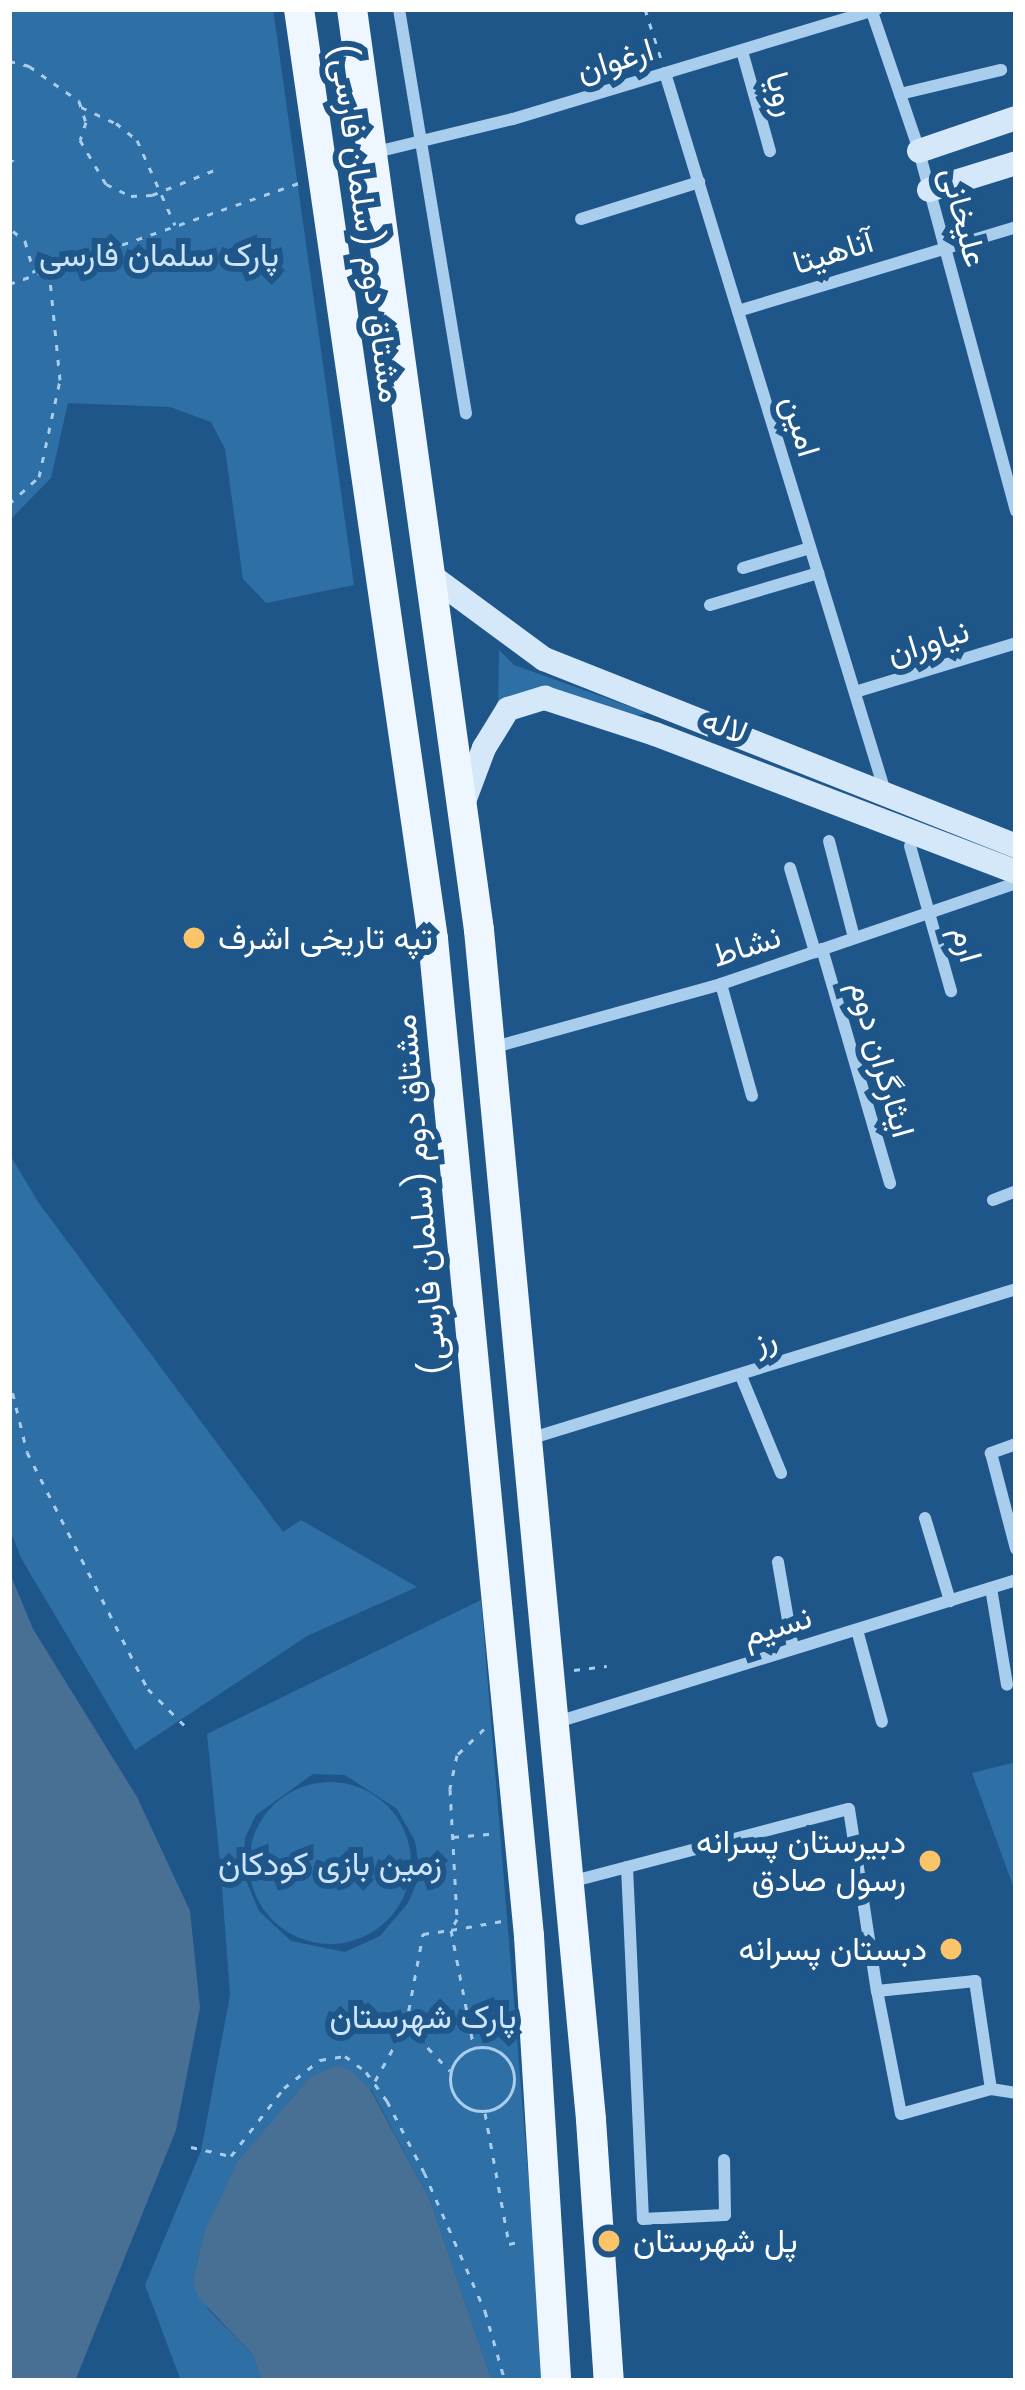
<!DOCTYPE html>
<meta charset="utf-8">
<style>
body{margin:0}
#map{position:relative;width:1025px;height:2390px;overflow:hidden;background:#1e568a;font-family:Poppins,Vazirmatn,sans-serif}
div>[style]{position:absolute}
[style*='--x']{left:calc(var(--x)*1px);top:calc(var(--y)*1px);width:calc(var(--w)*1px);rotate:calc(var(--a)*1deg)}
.green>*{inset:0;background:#2e6fa6}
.round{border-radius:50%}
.water>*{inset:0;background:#487095}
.path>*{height:3px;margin-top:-1.5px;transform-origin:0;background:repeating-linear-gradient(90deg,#a9cdec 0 6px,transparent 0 15px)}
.path>.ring{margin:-1.5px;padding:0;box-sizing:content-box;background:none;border:3px solid #a9cdec;border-radius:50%}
.street>*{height:12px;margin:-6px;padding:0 6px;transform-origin:6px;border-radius:6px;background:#a9cdec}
.secondary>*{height:24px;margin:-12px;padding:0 12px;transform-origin:12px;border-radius:12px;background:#d5e8f9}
.primary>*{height:30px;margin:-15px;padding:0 15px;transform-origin:15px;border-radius:15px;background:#eef6ff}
.dots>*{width:33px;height:33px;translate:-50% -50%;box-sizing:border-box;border:6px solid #1e568a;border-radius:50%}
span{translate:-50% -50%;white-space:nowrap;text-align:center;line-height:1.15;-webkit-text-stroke:12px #1e568a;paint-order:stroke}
.street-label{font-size:33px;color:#fff}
.park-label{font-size:33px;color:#cee5f9}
.poi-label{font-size:33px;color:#fff}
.left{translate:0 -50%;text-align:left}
.right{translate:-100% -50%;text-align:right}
.frame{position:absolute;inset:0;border:12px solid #fff;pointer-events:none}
</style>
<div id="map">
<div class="green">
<div style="clip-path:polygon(9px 9px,273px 9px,354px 585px,266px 603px,243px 579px,225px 449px,211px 422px,170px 407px,68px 403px,51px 478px,9px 521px)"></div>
<div style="clip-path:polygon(499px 650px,514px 665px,648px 713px,636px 716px,545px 692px,498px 711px)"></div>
<div style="clip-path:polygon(9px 1153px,38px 1202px,283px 1532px,301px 1520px,417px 1587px,307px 1636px,135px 1750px,21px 1558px,9px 1527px)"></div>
<div style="clip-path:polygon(481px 1600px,545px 2381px,492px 2381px,430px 2200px,371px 2089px,309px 2078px,238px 2162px,205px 2229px,193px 2280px,208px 2309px,253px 2355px,262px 2381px,181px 2381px,145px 2285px,201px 2151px,230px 1995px,221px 1874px,243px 1873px,259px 1911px,291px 1941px,345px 1952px,380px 1936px,408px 1903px,420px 1875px,415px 1841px,397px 1809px,345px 1775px,313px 1774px,256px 1815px,245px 1838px,243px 1870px,221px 1872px,207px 1734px)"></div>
<div style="clip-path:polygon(1016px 1762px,1016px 1894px,972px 1773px)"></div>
<div class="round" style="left:249px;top:1782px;width:162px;height:162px"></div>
</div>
<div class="water">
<div style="clip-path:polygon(9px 1571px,33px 1629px,137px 1797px,190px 1911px,200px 2008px,176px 2130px,75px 2381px,9px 2381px)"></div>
<div style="clip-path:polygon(336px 2066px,349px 2069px,370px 2089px,430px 2200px,492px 2381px,262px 2381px,253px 2355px,198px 2297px,193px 2280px,205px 2229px,238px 2161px,309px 2078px)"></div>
</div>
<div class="path">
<div style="--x:645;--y:9;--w:52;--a:72.3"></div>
<div style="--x:9;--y:61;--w:21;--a:14"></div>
<div style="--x:29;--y:66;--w:61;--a:35"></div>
<div style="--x:79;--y:101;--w:22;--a:72"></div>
<div style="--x:86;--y:122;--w:19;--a:108"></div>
<div style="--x:80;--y:140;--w:51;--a:59.4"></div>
<div style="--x:106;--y:184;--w:28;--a:26"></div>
<div style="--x:131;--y:196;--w:21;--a:-3"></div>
<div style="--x:152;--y:195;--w:75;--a:-21.8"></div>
<div style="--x:81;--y:107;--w:38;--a:25"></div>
<div style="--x:116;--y:123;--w:27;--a:39"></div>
<div style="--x:137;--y:140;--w:93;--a:65.9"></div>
<div style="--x:9;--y:145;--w:16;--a:75"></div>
<div style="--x:13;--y:160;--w:4;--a:153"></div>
<div style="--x:9;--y:217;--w:15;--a:74"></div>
<div style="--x:13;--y:231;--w:16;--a:40"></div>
<div style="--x:25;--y:241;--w:33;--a:74"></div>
<div style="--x:9;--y:284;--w:307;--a:-19.2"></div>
<div style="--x:9;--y:504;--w:40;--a:-42"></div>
<div style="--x:39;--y:477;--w:99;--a:-77.8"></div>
<div style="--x:60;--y:380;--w:111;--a:-95.7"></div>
<div style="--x:9;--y:1378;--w:76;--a:76.3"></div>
<div style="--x:27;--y:1452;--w:266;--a:63"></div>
<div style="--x:148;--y:1689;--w:57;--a:45"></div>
<div style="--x:574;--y:1670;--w:33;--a:-7"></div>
<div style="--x:484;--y:1729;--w:37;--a:136"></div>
<div style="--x:457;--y:1755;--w:35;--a:102"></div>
<div style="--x:450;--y:1789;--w:130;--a:86.9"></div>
<div style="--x:457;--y:1919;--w:13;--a:119"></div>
<div style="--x:451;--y:1930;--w:52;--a:-10"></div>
<div style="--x:453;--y:1837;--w:38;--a:-5"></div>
<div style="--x:407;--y:2026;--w:62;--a:46.3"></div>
<div class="ring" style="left:450px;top:2047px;width:61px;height:61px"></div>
<div style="--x:375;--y:2081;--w:64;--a:-61"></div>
<div style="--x:406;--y:2025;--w:93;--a:-79.4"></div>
<div style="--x:423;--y:1934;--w:28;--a:-8"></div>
<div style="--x:451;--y:1930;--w:120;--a:79"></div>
<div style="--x:485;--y:2113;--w:133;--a:79.6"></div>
<div style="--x:509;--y:2244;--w:14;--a:-12"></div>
<div style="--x:191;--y:2147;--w:41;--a:12.7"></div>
<div style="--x:231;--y:2156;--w:86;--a:-52.1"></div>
<div style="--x:284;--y:2088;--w:46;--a:-37.9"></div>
<div style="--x:320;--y:2060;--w:25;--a:-9"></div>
<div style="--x:345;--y:2056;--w:26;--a:37"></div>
<div style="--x:366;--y:2072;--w:36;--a:54"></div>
<div style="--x:387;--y:2101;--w:80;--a:62.5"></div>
<div style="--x:424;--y:2172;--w:152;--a:66.3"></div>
<div style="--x:485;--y:2311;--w:73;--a:74.1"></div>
</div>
<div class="street">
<div style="--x:399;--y:9;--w:410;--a:80.6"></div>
<div style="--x:871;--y:9;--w:143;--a:71.2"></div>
<div style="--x:917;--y:144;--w:380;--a:74.9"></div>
<div style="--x:742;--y:51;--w:104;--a:74.4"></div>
<div style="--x:665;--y:73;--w:755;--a:72.98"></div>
<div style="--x:900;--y:94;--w:104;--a:-13.4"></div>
<div style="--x:372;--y:153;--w:145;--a:-13.6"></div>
<div style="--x:513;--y:119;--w:380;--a:-16.8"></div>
<div style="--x:581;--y:219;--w:124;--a:-17.4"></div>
<div style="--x:738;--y:311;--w:290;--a:-16.8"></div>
<div style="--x:743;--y:568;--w:70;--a:-16.6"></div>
<div style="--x:710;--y:605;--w:113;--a:-16.5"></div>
<div style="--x:855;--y:692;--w:168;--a:-16.9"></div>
<div style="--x:829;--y:841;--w:100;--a:75.5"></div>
<div style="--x:910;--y:846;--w:151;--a:74.2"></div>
<div style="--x:790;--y:868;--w:88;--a:73.4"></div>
<div style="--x:822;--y:949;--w:244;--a:73.8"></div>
<div style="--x:721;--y:984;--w:116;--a:74.5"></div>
<div style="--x:491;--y:1048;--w:239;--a:-15.5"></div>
<div style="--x:721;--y:984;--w:312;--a:-18.9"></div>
<div style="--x:993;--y:1200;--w:25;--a:-21"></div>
<div style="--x:741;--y:1376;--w:105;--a:67.6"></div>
<div style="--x:529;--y:1439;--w:510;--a:-17.12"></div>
<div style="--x:1016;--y:1444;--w:27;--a:160"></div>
<div style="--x:991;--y:1453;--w:99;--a:75.4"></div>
<div style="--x:925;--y:1518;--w:87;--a:73.2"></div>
<div style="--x:778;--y:1562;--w:88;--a:80.2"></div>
<div style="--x:991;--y:1588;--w:98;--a:80.6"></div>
<div style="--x:857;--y:1630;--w:95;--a:74.8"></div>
<div style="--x:554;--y:1723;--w:484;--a:-17.2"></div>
<div style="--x:627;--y:1867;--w:352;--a:87.4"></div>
<div style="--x:643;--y:2219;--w:82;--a:-2.8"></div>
<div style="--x:725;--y:2215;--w:55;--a:-91"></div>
<div style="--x:570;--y:1882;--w:288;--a:-14.7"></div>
<div style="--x:849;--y:1809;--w:184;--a:81.3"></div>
<div style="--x:877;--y:1991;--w:99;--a:-5.8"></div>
<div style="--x:975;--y:1981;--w:109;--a:81.6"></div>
<div style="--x:991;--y:2089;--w:93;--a:164.5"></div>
<div style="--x:901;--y:2114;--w:125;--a:-101"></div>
<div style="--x:991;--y:2089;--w:25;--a:9"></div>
</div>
<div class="secondary">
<div style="--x:919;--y:151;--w:102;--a:-18.8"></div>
<div style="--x:929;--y:190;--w:91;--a:-17.2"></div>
<div style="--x:430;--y:575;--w:142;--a:36.4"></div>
<div style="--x:544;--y:659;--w:508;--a:21.61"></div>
<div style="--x:463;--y:804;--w:60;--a:-69.4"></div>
<div style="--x:484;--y:748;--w:46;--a:-58.4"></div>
<div style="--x:508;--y:709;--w:39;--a:-17"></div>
<div style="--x:545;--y:698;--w:116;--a:18.1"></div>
<div style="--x:655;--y:734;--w:386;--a:20.9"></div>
</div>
<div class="primary">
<div style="--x:299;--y:9;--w:940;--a:81.8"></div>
<div style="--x:433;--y:939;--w:1002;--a:84.5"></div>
<div style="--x:529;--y:1936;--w:446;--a:86.5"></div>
<div style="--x:352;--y:9;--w:930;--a:82.15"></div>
<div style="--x:479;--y:930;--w:1195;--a:84.62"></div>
<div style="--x:591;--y:2120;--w:262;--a:86.1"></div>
</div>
<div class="dots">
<div style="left:194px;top:938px;background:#fbc468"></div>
<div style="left:930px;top:1861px;background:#fbc468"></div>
<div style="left:951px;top:1949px;background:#fbc468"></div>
<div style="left:609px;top:2241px;background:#fbc468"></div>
</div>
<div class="street-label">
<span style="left:615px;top:60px;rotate:-17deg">ارغوان</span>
<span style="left:782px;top:94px;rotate:74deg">رویا</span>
<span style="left:964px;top:217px;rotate:75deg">علیخانی</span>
<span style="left:366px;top:223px;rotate:82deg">مشتاق دوم (سلمان فارسی)</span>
<span style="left:833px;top:252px;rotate:-17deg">آناهیتا</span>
<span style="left:801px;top:426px;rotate:73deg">امین</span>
<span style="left:928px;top:642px;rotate:-17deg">نیاوران</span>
<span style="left:725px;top:726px;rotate:22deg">لاله</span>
<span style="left:967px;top:944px;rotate:74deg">ارم</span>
<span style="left:746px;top:946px;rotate:-18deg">نشاط</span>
<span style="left:882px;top:1059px;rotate:74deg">ایثارگران دوم</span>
<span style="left:420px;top:1195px;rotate:-95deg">مشتاق دوم (سلمان فارسی)</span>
<span style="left:765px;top:1340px;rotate:-17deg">رز</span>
<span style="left:777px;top:1626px;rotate:-17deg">نسیم</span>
</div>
<div class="park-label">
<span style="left:159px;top:255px">پارک سلمان فارسی</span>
<span style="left:330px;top:1864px">زمین بازی کودکان</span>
<span style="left:423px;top:2017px">پارک شهرستان</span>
</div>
<div class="poi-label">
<span class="left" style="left:218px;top:938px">تپه تاریخی اشرف</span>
<span class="right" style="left:906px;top:1861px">دبیرستان پسرانه<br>رسول صادق</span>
<span class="right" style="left:927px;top:1949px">دبستان پسرانه</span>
<span class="left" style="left:633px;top:2241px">پل شهرستان</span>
</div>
<div class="frame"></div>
</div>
